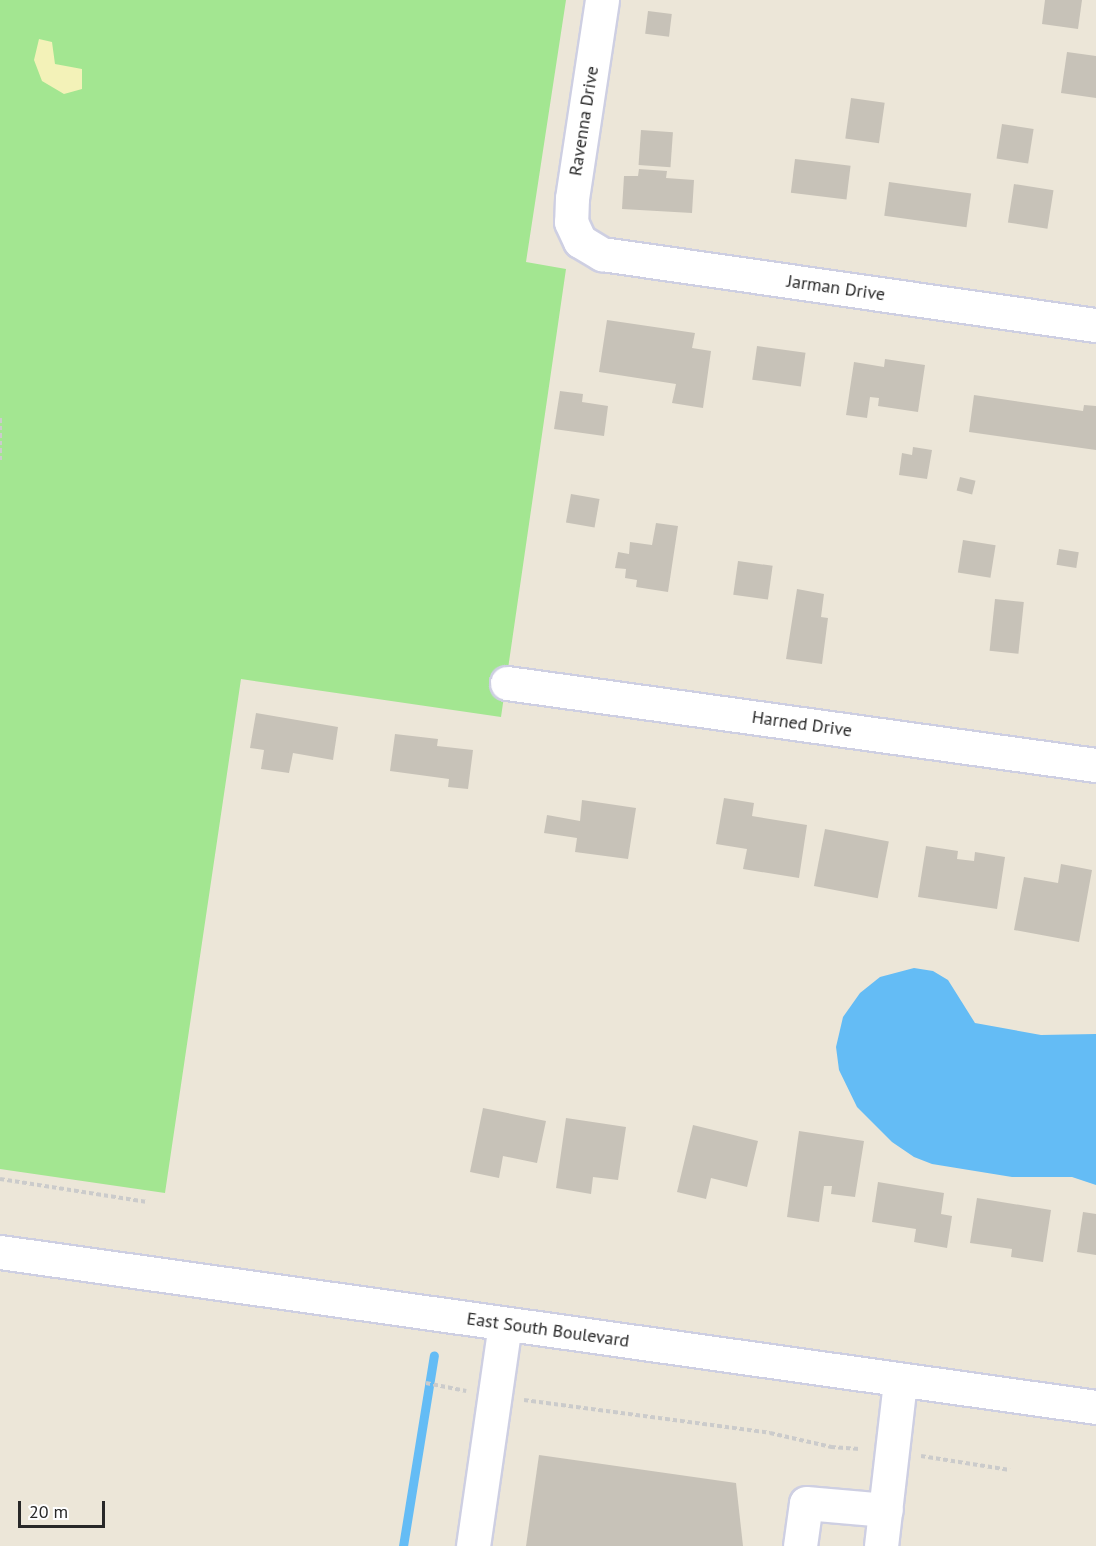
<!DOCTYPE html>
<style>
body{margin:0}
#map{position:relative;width:1096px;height:1546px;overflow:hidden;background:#ece6d8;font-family:"PT Sans",sans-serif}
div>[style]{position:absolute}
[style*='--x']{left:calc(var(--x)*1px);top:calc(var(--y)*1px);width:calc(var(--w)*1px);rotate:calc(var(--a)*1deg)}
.green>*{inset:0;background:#a3e691}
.sand>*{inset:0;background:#f3f2b8}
.water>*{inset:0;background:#64bcf5}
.stream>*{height:9px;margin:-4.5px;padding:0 4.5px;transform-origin:4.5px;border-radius:4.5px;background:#64bcf5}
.building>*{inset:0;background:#c7c2b8;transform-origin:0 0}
.path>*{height:4px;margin-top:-2px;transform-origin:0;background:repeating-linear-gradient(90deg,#cbcbcb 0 4.5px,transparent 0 7.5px)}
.roads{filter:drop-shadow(2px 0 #cecfe2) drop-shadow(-2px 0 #cecfe2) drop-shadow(0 2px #cecfe2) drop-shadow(0 -2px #cecfe2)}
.minor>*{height:33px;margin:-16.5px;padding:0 16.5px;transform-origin:16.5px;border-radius:16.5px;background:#fff}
span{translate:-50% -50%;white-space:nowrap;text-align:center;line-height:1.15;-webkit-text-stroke:6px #fff;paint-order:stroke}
.street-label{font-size:18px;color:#282828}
.scale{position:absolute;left:18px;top:1501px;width:87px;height:27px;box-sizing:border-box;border:3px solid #282828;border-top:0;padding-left:8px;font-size:18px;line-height:21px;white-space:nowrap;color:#282828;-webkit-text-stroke:4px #fff;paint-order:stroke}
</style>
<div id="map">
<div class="green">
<div style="clip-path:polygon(0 0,566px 0,526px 262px,566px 269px,501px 717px,241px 679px,165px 1193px,0 1169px)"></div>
</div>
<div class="sand">
<div style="clip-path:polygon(39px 39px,52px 42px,55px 64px,82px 69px,82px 89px,64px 94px,42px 81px,34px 60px)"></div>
</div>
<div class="water">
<div style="clip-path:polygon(914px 968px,933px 971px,948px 980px,975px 1023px,1041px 1035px,1096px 1034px,1096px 1185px,1072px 1177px,1012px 1177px,932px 1164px,914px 1157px,892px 1142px,857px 1107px,839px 1070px,836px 1047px,843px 1017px,860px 993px,880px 977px)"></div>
</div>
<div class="stream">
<div style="--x:403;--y:1546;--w:193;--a:-80.8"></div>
</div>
<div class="building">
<div style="clip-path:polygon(1045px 0,1082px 0,1078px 29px,1042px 24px)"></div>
<div style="left:648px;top:11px;width:24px;height:23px;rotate:7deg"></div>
<div style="clip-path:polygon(1067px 52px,1096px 56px,1096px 98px,1061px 93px)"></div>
<div style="left:851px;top:98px;width:34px;height:41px;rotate:8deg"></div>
<div style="left:1002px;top:124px;width:32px;height:35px;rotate:9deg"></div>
<div style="left:641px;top:130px;width:32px;height:35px;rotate:4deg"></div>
<div style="left:795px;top:159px;width:56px;height:34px;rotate:7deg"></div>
<div style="clip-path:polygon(639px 169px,667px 171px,666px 178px,694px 180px,692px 213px,622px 209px,624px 176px,638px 176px)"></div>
<div style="left:889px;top:182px;width:83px;height:34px;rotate:8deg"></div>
<div style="left:1014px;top:184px;width:40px;height:39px;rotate:9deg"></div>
<div style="clip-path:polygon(607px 320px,695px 333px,692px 348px,711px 351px,703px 408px,672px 403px,676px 384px,599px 372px)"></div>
<div style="left:757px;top:346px;width:49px;height:34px;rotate:8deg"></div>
<div style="clip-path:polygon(885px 359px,925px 365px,918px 412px,878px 406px,879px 398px,870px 397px,867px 418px,846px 415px,854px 362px,884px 367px)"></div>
<div style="clip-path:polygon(560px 391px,583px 394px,582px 402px,608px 406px,604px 436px,554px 429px)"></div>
<div style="clip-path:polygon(974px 395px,1083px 411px,1084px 405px,1096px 406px,1096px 450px,969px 432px)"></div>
<div style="clip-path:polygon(913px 447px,932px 450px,927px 479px,899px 475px,902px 453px,912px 455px)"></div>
<div style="left:960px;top:477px;width:16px;height:14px;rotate:14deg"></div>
<div style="left:571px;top:494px;width:29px;height:29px;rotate:10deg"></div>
<div style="clip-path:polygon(656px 523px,678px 526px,668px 592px,636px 587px,637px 580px,625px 578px,626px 569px,615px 568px,618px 552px,629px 554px,630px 542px,652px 545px)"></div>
<div style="left:963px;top:540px;width:33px;height:33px;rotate:9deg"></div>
<div style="left:1059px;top:549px;width:20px;height:16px;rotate:9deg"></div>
<div style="left:738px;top:561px;width:35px;height:34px;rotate:8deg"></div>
<div style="clip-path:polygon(797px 589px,824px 594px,821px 617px,828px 618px,822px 664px,786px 659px)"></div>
<div style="left:995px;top:599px;width:29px;height:52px;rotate:6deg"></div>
<div style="clip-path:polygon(256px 713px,338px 727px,333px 760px,293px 753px,289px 773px,261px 769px,264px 750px,250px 748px)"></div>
<div style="clip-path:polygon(395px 734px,438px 739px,437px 746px,473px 750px,468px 789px,448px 787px,449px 779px,390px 771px)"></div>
<div style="clip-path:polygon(724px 798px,754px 803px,752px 816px,807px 825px,799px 878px,743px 869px,747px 849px,716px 844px)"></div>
<div style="clip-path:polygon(582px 800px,636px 808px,628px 859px,575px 852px,577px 838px,544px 833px,547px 815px,580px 821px)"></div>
<div style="left:825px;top:829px;width:65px;height:58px;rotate:11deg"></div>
<div style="clip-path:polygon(926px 846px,958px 851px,957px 859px,974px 861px,975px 852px,1005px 857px,997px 909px,918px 897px)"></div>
<div style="clip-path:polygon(1061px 864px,1092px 870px,1079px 942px,1014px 930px,1024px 877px,1058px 883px)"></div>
<div style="clip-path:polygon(483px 1108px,546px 1121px,537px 1163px,503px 1156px,499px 1178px,470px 1172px)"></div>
<div style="clip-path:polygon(566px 1118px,626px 1127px,618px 1180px,593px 1177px,591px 1194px,556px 1188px)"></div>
<div style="clip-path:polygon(693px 1125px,758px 1141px,747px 1187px,711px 1178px,706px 1199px,677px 1192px)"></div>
<div style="clip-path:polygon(799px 1131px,864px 1141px,855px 1197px,831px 1194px,832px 1186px,824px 1186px,819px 1222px,787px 1217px)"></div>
<div style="clip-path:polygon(878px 1182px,944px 1193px,941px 1214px,952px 1216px,947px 1248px,914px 1242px,916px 1229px,872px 1222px)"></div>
<div style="clip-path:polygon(977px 1198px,1051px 1210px,1043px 1262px,1011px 1257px,1012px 1249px,970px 1243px)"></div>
<div style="clip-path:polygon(1083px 1212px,1096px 1214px,1096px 1255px,1077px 1252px)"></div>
<div style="clip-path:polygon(539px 1455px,736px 1483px,743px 1546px,526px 1546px)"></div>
</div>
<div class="path">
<div style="--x:0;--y:418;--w:44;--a:90"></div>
<div style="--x:0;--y:1179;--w:149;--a:8.9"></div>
<div style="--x:426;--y:1383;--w:41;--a:11.3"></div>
<div style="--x:524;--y:1400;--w:248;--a:7.6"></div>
<div style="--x:770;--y:1433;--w:63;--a:12.9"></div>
<div style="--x:831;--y:1447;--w:29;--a:4"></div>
<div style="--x:921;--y:1456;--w:90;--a:8.9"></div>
</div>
<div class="roads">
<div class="minor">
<div style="--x:602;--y:0;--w:200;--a:98.6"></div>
<div style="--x:572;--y:198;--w:24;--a:92"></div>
<div style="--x:571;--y:222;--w:21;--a:65"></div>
<div style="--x:580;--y:241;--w:26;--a:31"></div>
<div style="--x:602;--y:254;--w:499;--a:8.2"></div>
<div style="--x:507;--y:683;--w:595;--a:7.93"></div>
<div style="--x:0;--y:1252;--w:1107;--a:8.05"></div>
<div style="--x:473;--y:1546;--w:224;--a:-81.8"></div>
<div style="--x:800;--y:1546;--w:43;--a:-82.1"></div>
<div style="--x:806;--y:1503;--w:80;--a:5"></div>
<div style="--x:881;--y:1546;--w:166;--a:-83.4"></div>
</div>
</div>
<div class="street-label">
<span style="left:584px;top:121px;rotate:-81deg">Ravenna Drive</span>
<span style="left:836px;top:288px;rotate:8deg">Jarman Drive</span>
<span style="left:802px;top:724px;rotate:8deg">Harned Drive</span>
<span style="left:548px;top:1330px;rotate:8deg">East South Boulevard</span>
</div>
<div class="scale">20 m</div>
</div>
